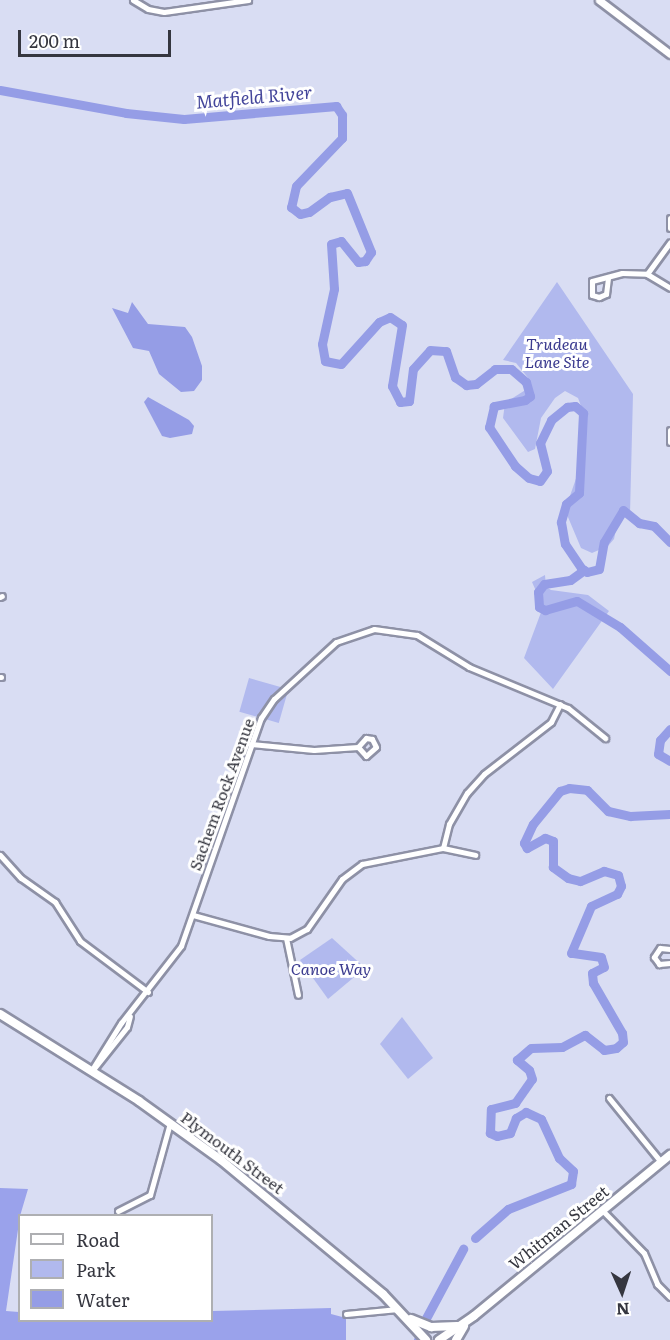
<!DOCTYPE html>
<style>
body{margin:0}
#map{position:relative;width:670px;height:1340px;overflow:hidden;background:#d9ddf3;font-family:Literata,serif}
div>[style]{position:absolute}
[style*='--x']{left:calc(var(--x)*1px);top:calc(var(--y)*1px);width:calc(var(--w)*1px);rotate:calc(var(--a)*1deg)}
.green>*{inset:0;background:#b1b9ee;transform-origin:0 0}
.forest>*{inset:0;background:#9aa2eb}
.water>*{inset:0;background:#959de6}
.river>*{height:9px;margin:-4.5px;padding:0 4.5px;transform-origin:4.5px;border-radius:4.5px;background:#959de6}
.roads{filter:drop-shadow(2px 0 #8e91a6) drop-shadow(-2px 0 #8e91a6) drop-shadow(0 2px #8e91a6) drop-shadow(0 -2px #8e91a6)}
.minor>*{height:5px;margin:-2.5px;padding:0 2.5px;transform-origin:2.5px;border-radius:2.5px;background:#fff}
.tertiary>*{height:7px;margin:-3.5px;padding:0 3.5px;transform-origin:3.5px;border-radius:3.5px;background:#fff}
.secondary>*{height:8px;margin:-4px;padding:0 4px;transform-origin:4px;border-radius:4px;background:#fff}
span{translate:-50% -50%;white-space:nowrap;text-align:center;line-height:1.15;-webkit-text-stroke:6px #fff;paint-order:stroke}
.park-label{font-size:16px;color:#3b3b8f;font-style:italic}
.street-label{font-size:16px;color:#35363f}
.water-label{font-size:18px;color:#44469b;font-style:italic}
.legend{position:absolute;left:18px;top:1214px;width:195px;height:108px;box-sizing:border-box;background:#fff;border:2px solid #aeafb2;margin:0;padding:8px 10px;list-style:none;font-size:18px;color:#35363f}
.legend li{display:flex;align-items:center;gap:12px;height:30px}
.legend b{width:30px;border:2px solid #aeafb2}
.north{position:absolute;left:592px;top:1262px;width:60px;height:60px;-webkit-text-stroke:4px #fff;paint-order:stroke;rotate:177deg;font-size:16px;font-weight:700;line-height:24px;text-align:center;color:#35363f}
.north::after{content:'';display:block;margin:auto;width:21px;height:27px;background:#35363f;clip-path:polygon(50% 0,100% 100%,50% 72%,0 100%)}
.scale{position:absolute;left:18px;top:30px;width:153px;height:27px;box-sizing:border-box;border:3px solid #35363f;border-top:0;padding-left:8px;font-size:18px;line-height:21px;white-space:nowrap;color:#35363f;-webkit-text-stroke:4px #fff;paint-order:stroke}
</style>
<div id="map">
<div class="green">
<div style="clip-path:polygon(557px 282px,633px 394px,630px 514px,619px 516px,614px 539px,608px 546px,592px 553px,581px 548px,565px 510px,585px 453px,584px 414px,578px 398px,565px 391px,555px 398px,541px 418px,535px 449px,528px 452px,503px 418px,505px 403px,527px 389px,529px 379px,516px 363px,503px 360px)"></div>
<div style="clip-path:polygon(545px 575px,546px 587px,551px 590px,588px 595px,609px 611px,553px 689px,524px 658px,543px 607px,532px 582px)"></div>
<div style="left:249px;top:678px;width:41px;height:35px;rotate:16deg"></div>
<div style="clip-path:polygon(332px 938px,365px 968px,328px 999px,300px 960px)"></div>
<div style="clip-path:polygon(402px 1017px,433px 1058px,408px 1079px,380px 1044px)"></div>
</div>
<div class="forest">
<div style="clip-path:polygon(0 1188px,28px 1189px,20px 1216px,6px 1311px,19px 1312px,20px 1320px,212px 1320px,212px 1311px,331px 1308px,331px 1314px,346px 1318px,346px 1340px,0 1340px)"></div>
</div>
<div class="water">
<div style="clip-path:polygon(132px 302px,148px 324px,185px 327px,192px 337px,202px 366px,202px 380px,194px 391px,181px 392px,159px 374px,149px 351px,133px 348px,112px 308px,128px 313px)"></div>
<div style="clip-path:polygon(148px 397px,189px 420px,194px 426px,192px 434px,170px 438px,162px 436px,144px 402px)"></div>
</div>
<div class="river">
<div style="--x:0;--y:90;--w:128;--a:10.3"></div>
<div style="--x:126;--y:113;--w:58;--a:5.9"></div>
<div style="--x:184;--y:119;--w:153;--a:-4.9"></div>
<div style="--x:336;--y:106;--w:11;--a:56"></div>
<div style="--x:342;--y:115;--w:23;--a:90"></div>
<div style="--x:342;--y:138;--w:66;--a:133.8"></div>
<div style="--x:296;--y:186;--w:22;--a:103"></div>
<div style="--x:291;--y:207;--w:11;--a:38"></div>
<div style="--x:300;--y:214;--w:9;--a:-13"></div>
<div style="--x:309;--y:212;--w:26;--a:-36"></div>
<div style="--x:330;--y:197;--w:17;--a:-13"></div>
<div style="--x:347;--y:193;--w:64;--a:67.9"></div>
<div style="--x:371;--y:252;--w:11;--a:124"></div>
<div style="--x:365;--y:261;--w:7;--a:172"></div>
<div style="--x:358;--y:262;--w:27;--a:-129"></div>
<div style="--x:341;--y:241;--w:10;--a:163"></div>
<div style="--x:331;--y:244;--w:45;--a:86.2"></div>
<div style="--x:334;--y:289;--w:56;--a:102.3"></div>
<div style="--x:322;--y:344;--w:17;--a:80"></div>
<div style="--x:325;--y:361;--w:16;--a:11"></div>
<div style="--x:341;--y:364;--w:57;--a:-47.9"></div>
<div style="--x:379;--y:322;--w:12;--a:-24"></div>
<div style="--x:390;--y:317;--w:14;--a:34"></div>
<div style="--x:402;--y:325;--w:62;--a:99.3"></div>
<div style="--x:392;--y:386;--w:18;--a:63"></div>
<div style="--x:400;--y:402;--w:9;--a:-6"></div>
<div style="--x:409;--y:401;--w:32;--a:-83"></div>
<div style="--x:413;--y:369;--w:25;--a:-48"></div>
<div style="--x:430;--y:350;--w:16;--a:4"></div>
<div style="--x:446;--y:351;--w:28;--a:71"></div>
<div style="--x:455;--y:377;--w:14;--a:36"></div>
<div style="--x:466;--y:385;--w:10;--a:-6"></div>
<div style="--x:476;--y:384;--w:24;--a:-38"></div>
<div style="--x:495;--y:369;--w:16;--a:0"></div>
<div style="--x:511;--y:369;--w:20;--a:41"></div>
<div style="--x:526;--y:382;--w:15;--a:74"></div>
<div style="--x:530;--y:396;--w:6;--a:141"></div>
<div style="--x:525;--y:400;--w:32;--a:169"></div>
<div style="--x:494;--y:406;--w:22;--a:103"></div>
<div style="--x:489;--y:427;--w:47;--a:56.3"></div>
<div style="--x:515;--y:466;--w:18;--a:41"></div>
<div style="--x:529;--y:478;--w:11;--a:15"></div>
<div style="--x:540;--y:481;--w:12;--a:-55"></div>
<div style="--x:547;--y:471;--w:29;--a:-104"></div>
<div style="--x:540;--y:443;--w:25;--a:-64"></div>
<div style="--x:551;--y:420;--w:21;--a:-39"></div>
<div style="--x:567;--y:407;--w:8;--a:-7"></div>
<div style="--x:575;--y:406;--w:11;--a:41"></div>
<div style="--x:583;--y:413;--w:80;--a:92.9"></div>
<div style="--x:579;--y:493;--w:17;--a:140"></div>
<div style="--x:566;--y:504;--w:19;--a:106"></div>
<div style="--x:561;--y:522;--w:22;--a:80"></div>
<div style="--x:565;--y:544;--w:29;--a:56"></div>
<div style="--x:581;--y:568;--w:7;--a:34"></div>
<div style="--x:587;--y:572;--w:12;--a:-14"></div>
<div style="--x:599;--y:569;--w:27;--a:-80"></div>
<div style="--x:604;--y:542;--w:37;--a:-59"></div>
<div style="--x:623;--y:510;--w:21;--a:39"></div>
<div style="--x:639;--y:523;--w:15;--a:11"></div>
<div style="--x:654;--y:526;--w:23;--a:45"></div>
<div style="--x:584;--y:570;--w:17;--a:144"></div>
<div style="--x:570;--y:580;--w:26;--a:171"></div>
<div style="--x:544;--y:584;--w:10;--a:127"></div>
<div style="--x:538;--y:592;--w:15;--a:86"></div>
<div style="--x:539;--y:607;--w:7;--a:27"></div>
<div style="--x:545;--y:610;--w:33;--a:-16"></div>
<div style="--x:577;--y:601;--w:50;--a:31.2"></div>
<div style="--x:620;--y:627;--w:67;--a:41.3"></div>
<div style="--x:670;--y:729;--w:15;--a:132"></div>
<div style="--x:660;--y:740;--w:14;--a:98"></div>
<div style="--x:658;--y:754;--w:14;--a:30"></div>
<div style="--x:475;--y:1238;--w:44;--a:-41.3"></div>
<div style="--x:508;--y:1209;--w:68;--a:-21.6"></div>
<div style="--x:571;--y:1184;--w:13;--a:-81"></div>
<div style="--x:573;--y:1171;--w:19;--a:-137"></div>
<div style="--x:559;--y:1158;--w:43;--a:-114.8"></div>
<div style="--x:541;--y:1119;--w:17;--a:-155"></div>
<div style="--x:526;--y:1112;--w:12;--a:149"></div>
<div style="--x:516;--y:1118;--w:16;--a:112"></div>
<div style="--x:510;--y:1133;--w:13;--a:167"></div>
<div style="--x:497;--y:1136;--w:8;--a:-157"></div>
<div style="--x:490;--y:1133;--w:24;--a:-88"></div>
<div style="--x:491;--y:1109;--w:25;--a:-14"></div>
<div style="--x:515;--y:1103;--w:29;--a:-55"></div>
<div style="--x:532;--y:1079;--w:9;--a:-108"></div>
<div style="--x:529;--y:1070;--w:16;--a:-140"></div>
<div style="--x:517;--y:1060;--w:18;--a:-41"></div>
<div style="--x:531;--y:1048;--w:31;--a:-2"></div>
<div style="--x:562;--y:1047;--w:26;--a:-28"></div>
<div style="--x:585;--y:1035;--w:24;--a:38"></div>
<div style="--x:604;--y:1050;--w:12;--a:-9"></div>
<div style="--x:616;--y:1048;--w:9;--a:-41"></div>
<div style="--x:623;--y:1042;--w:9;--a:-96"></div>
<div style="--x:622;--y:1033;--w:58;--a:-120.1"></div>
<div style="--x:593;--y:983;--w:10;--a:-96"></div>
<div style="--x:592;--y:973;--w:13;--a:-27"></div>
<div style="--x:604;--y:967;--w:10;--a:-107"></div>
<div style="--x:601;--y:957;--w:30;--a:-172"></div>
<div style="--x:571;--y:953;--w:51;--a:-66.9"></div>
<div style="--x:591;--y:906;--w:29;--a:-25"></div>
<div style="--x:617;--y:894;--w:9;--a:-63"></div>
<div style="--x:621;--y:886;--w:11;--a:-105"></div>
<div style="--x:618;--y:875;--w:15;--a:-164"></div>
<div style="--x:604;--y:871;--w:26;--a:157"></div>
<div style="--x:580;--y:881;--w:12;--a:-166"></div>
<div style="--x:568;--y:878;--w:19;--a:-144"></div>
<div style="--x:553;--y:867;--w:26;--a:-90"></div>
<div style="--x:553;--y:841;--w:9;--a:-159"></div>
<div style="--x:545;--y:838;--w:21;--a:151"></div>
<div style="--x:527;--y:848;--w:6;--a:-121"></div>
<div style="--x:524;--y:843;--w:21;--a:-65"></div>
<div style="--x:533;--y:824;--w:43;--a:-50.7"></div>
<div style="--x:560;--y:791;--w:9;--a:-18"></div>
<div style="--x:569;--y:788;--w:18;--a:6"></div>
<div style="--x:587;--y:790;--w:30;--a:45"></div>
<div style="--x:608;--y:811;--w:23;--a:13"></div>
<div style="--x:630;--y:816;--w:40;--a:-2.9"></div>
<div style="--x:418;--y:1340;--w:21;--a:-71"></div>
<div style="--x:425;--y:1320;--w:81;--a:-61.8"></div>
</div>
<div class="roads">
<div class="minor">
<div style="--x:133;--y:0;--w:17;--a:31"></div>
<div style="--x:148;--y:9;--w:16;--a:11"></div>
<div style="--x:164;--y:12;--w:85;--a:-8.1"></div>
<div style="--x:670;--y:218;--w:10;--a:90"></div>
<div style="--x:647;--y:274;--w:39;--a:-54"></div>
<div style="--x:608;--y:278;--w:16;--a:97"></div>
<div style="--x:606;--y:294;--w:8;--a:157"></div>
<div style="--x:599;--y:297;--w:7;--a:-164"></div>
<div style="--x:592;--y:295;--w:14;--a:-90"></div>
<div style="--x:592;--y:281;--w:31;--a:-15"></div>
<div style="--x:622;--y:273;--w:25;--a:2"></div>
<div style="--x:647;--y:274;--w:27;--a:31"></div>
<div style="--x:670;--y:430;--w:12;--a:90"></div>
<div style="--x:0;--y:597;--w:2;--a:-27"></div>
<div style="--x:0;--y:677;--w:1;--a:0"></div>
<div style="--x:251;--y:744;--w:63;--a:5.4"></div>
<div style="--x:314;--y:750;--w:44;--a:-3.9"></div>
<div style="--x:358;--y:747;--w:12;--a:48"></div>
<div style="--x:366;--y:756;--w:13;--a:-42"></div>
<div style="--x:376;--y:747;--w:9;--a:-117"></div>
<div style="--x:372;--y:739;--w:6;--a:-171"></div>
<div style="--x:366;--y:738;--w:12;--a:132"></div>
<div style="--x:443;--y:848;--w:25;--a:-76"></div>
<div style="--x:449;--y:824;--w:36;--a:-60"></div>
<div style="--x:467;--y:793;--w:25;--a:-48"></div>
<div style="--x:484;--y:774;--w:85;--a:-37.8"></div>
<div style="--x:551;--y:722;--w:20;--a:-63"></div>
<div style="--x:0;--y:855;--w:31;--a:48"></div>
<div style="--x:21;--y:878;--w:42;--a:35.2"></div>
<div style="--x:55;--y:902;--w:46;--a:57.3"></div>
<div style="--x:80;--y:941;--w:85;--a:36.9"></div>
<div style="--x:193;--y:915;--w:79;--a:15.4"></div>
<div style="--x:269;--y:936;--w:21;--a:5"></div>
<div style="--x:290;--y:938;--w:19;--a:-28"></div>
<div style="--x:307;--y:929;--w:61;--a:-55"></div>
<div style="--x:342;--y:879;--w:25;--a:-37"></div>
<div style="--x:362;--y:864;--w:83;--a:-11.2"></div>
<div style="--x:443;--y:848;--w:33;--a:12"></div>
<div style="--x:286;--y:938;--w:58;--a:78.1"></div>
<div style="--x:670;--y:949;--w:10;--a:-174"></div>
<div style="--x:660;--y:948;--w:11;--a:124"></div>
<div style="--x:654;--y:957;--w:9;--a:54"></div>
<div style="--x:659;--y:964;--w:11;--a:-5"></div>
<div style="--x:91;--y:1071;--w:57;--a:-58"></div>
<div style="--x:121;--y:1023;--w:98;--a:-52.1"></div>
<div style="--x:181;--y:946;--w:242;--a:-70.7"></div>
<div style="--x:261;--y:718;--w:23;--a:-56"></div>
<div style="--x:274;--y:699;--w:84;--a:-42.6"></div>
<div style="--x:336;--y:642;--w:40;--a:-18.9"></div>
<div style="--x:374;--y:629;--w:43;--a:7.9"></div>
<div style="--x:417;--y:635;--w:61;--a:31.6"></div>
<div style="--x:469;--y:667;--w:107;--a:22.5"></div>
<div style="--x:568;--y:708;--w:48;--a:39"></div>
<div style="--x:92;--y:1071;--w:56;--a:-51.5"></div>
<div style="--x:127;--y:1027;--w:11;--a:-75"></div>
<div style="--x:609;--y:1098;--w:82;--a:50.9"></div>
<div style="--x:602;--y:1210;--w:60;--a:45.7"></div>
<div style="--x:644;--y:1253;--w:34;--a:67"></div>
<div style="--x:657;--y:1284;--w:18;--a:45"></div>
<div style="--x:118;--y:1211;--w:36;--a:-27"></div>
<div style="--x:150;--y:1195;--w:75;--a:-74.5"></div>
<div style="--x:346;--y:1314;--w:52;--a:-5.5"></div>
</div>
<div class="tertiary">
<div style="--x:599;--y:0;--w:89;--a:37.3"></div>
</div>
<div class="secondary">
<div style="--x:0;--y:1014;--w:164;--a:32"></div>
<div style="--x:139;--y:1101;--w:101;--a:35.7"></div>
<div style="--x:221;--y:1160;--w:210;--a:39.6"></div>
<div style="--x:383;--y:1294;--w:63;--a:46.9"></div>
<div style="--x:411;--y:1319;--w:22;--a:22"></div>
<div style="--x:431;--y:1327;--w:26;--a:-2"></div>
<div style="--x:439;--y:1340;--w:42;--a:-34.4"></div>
<div style="--x:474;--y:1316;--w:254;--a:-39.4"></div>
<div style="--x:456;--y:1340;--w:16;--a:-60"></div>
</div>
</div>
<div class="park-label">
<span style="left:557px;top:352px">Trudeau<br>Lane Site</span>
<span style="left:331px;top:968px">Canoe Way</span>
</div>
<div class="street-label">
<span style="left:221px;top:794px;rotate:-70deg">Sachem Rock Avenue</span>
<span style="left:233px;top:1152px;rotate:37deg">Plymouth Street</span>
<span style="left:558px;top:1227px;rotate:-39deg">Whitman Street</span>
</div>
<div class="water-label">
<span style="left:254px;top:97px;rotate:-5deg">Matfield River</span>
</div>
<ul class="legend">
<li><b style="height:8px;background:#fff"></b>Road</li>
<li><b style="height:16px;background:#b1b9ee"></b>Park</li>
<li><b style="height:16px;background:#959de6"></b>Water</li>
</ul>
<div class="north">N</div>
<div class="scale">200 m</div>
</div>
